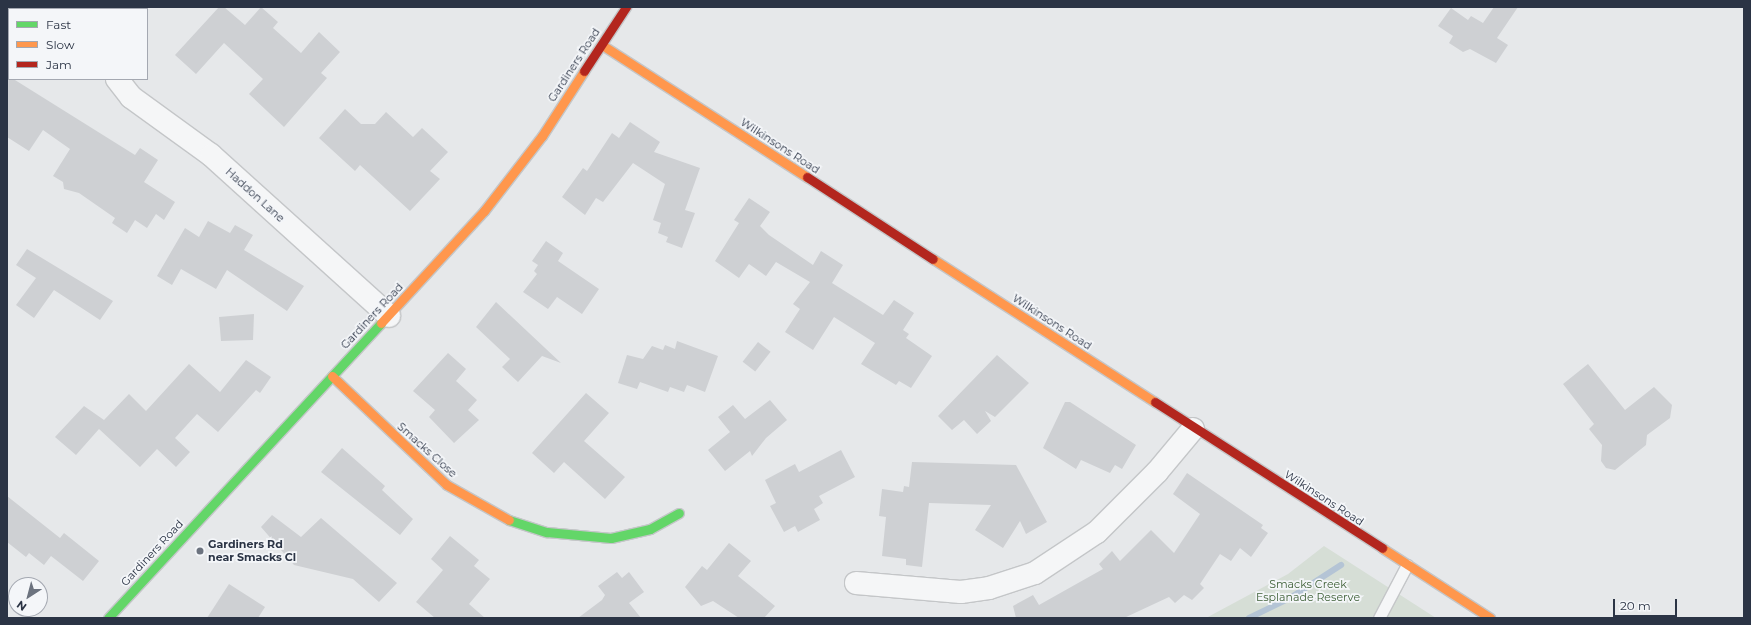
<!DOCTYPE html>
<style>
body{margin:0}
#map{position:relative;width:1751px;height:625px;overflow:hidden;background:#e6e8ea;font-family:Montserrat,sans-serif}
div>[style]{position:absolute}
[style*='--x']{left:calc(var(--x)*1px);top:calc(var(--y)*1px);width:calc(var(--w)*1px);rotate:calc(var(--a)*1deg)}
.green>*{inset:0;background:#d6ded6}
.stream>*{height:6px;margin:-3px;padding:0 3px;transform-origin:3px;border-radius:3px;background:#b4c4d5}
.building>*{inset:0;background:#ced0d3;transform-origin:0 0}
.roads{filter:drop-shadow(1px 0 #c4c6c8) drop-shadow(-1px 0 #c4c6c8) drop-shadow(0 1px #c4c6c8) drop-shadow(0 -1px #c4c6c8)}
.lane>*{height:11px;margin:-5.5px;padding:0 5.5px;transform-origin:5.5px;border-radius:5.5px;background:#f5f6f7}
.street>*{height:22px;margin:-11px;padding:0 11px;transform-origin:11px;border-radius:11px;background:#f5f6f7}
.fast>*{height:9px;margin:-4.5px;padding:0 4.5px;transform-origin:4.5px;border-radius:4.5px;background:#63d668}
.slow>*{height:9px;margin:-4.5px;padding:0 4.5px;transform-origin:4.5px;border-radius:4.5px;background:#ff974d}
.jam>*{height:9px;margin:-4.5px;padding:0 4.5px;transform-origin:4.5px;border-radius:4.5px;background:#b3261e}
.dots>*{width:11px;height:11px;translate:-50% -50%;box-sizing:border-box;border:2px solid #f4f6f9;border-radius:50%}
span{translate:-50% -50%;white-space:nowrap;text-align:center;line-height:1.15;-webkit-text-stroke:3.5px #f4f6f9;paint-order:stroke}
.street-label{font-size:11px;color:#2b3445}
.poi-label{font-size:11px;color:#2b3445;font-weight:700}
.left{translate:0 -50%;text-align:left}
.park-label{font-size:11px;color:#3f6138}
.frame{position:absolute;inset:0;border:8px solid #2b3445;pointer-events:none}
.legend{position:absolute;left:8px;top:8px;width:140px;height:72px;box-sizing:border-box;background:#f4f6f9;border:1px solid #a4a8b1;margin:0;padding:5px 7px;list-style:none;font-size:12px;color:#2b3445}
.legend li{display:flex;align-items:center;gap:8px;height:20px}
.legend b{width:20px;border:1px solid #a4a8b1}
.north{position:absolute;left:8px;top:577px;width:40px;height:40px;box-sizing:border-box;background:#f4f6f9;border:1px solid #a4a8b1;border-radius:50%;rotate:216deg;font-size:11px;font-weight:700;line-height:16px;text-align:center;color:#2b3445}
.north::after{content:'';display:block;margin:auto;width:14px;height:18px;background:#6c737f;clip-path:polygon(50% 0,100% 100%,50% 72%,0 100%)}
.scale{position:absolute;left:1613px;top:599px;width:64px;height:18px;box-sizing:border-box;border:2px solid #2b3445;border-top:0;padding-left:5px;font-size:12px;line-height:14px;white-space:nowrap;color:#2b3445;-webkit-text-stroke:3px #f4f6f9;paint-order:stroke}
</style>
<div id="map">
<div class="green">
<div style="clip-path:polygon(1324px 546px,1436px 618px,1206px 618px,1288px 574px)"></div>
</div>
<div class="stream">
<div style="--x:1249;--y:618;--w:46;--a:-26"></div>
<div style="--x:1290;--y:598;--w:61;--a:-32.9"></div>
</div>
<div class="building">
<div style="clip-path:polygon(219px 7px,224px 7px,245px 25px,261px 7px,278px 22px,273px 28px,301px 53px,319px 32px,340px 52px,321px 73px,327px 78px,284px 127px,249px 94px,263px 79px,224px 43px,196px 74px,175px 55px)"></div>
<div style="clip-path:polygon(1494px 7px,1518px 7px,1497px 38px,1508px 45px,1496px 63px,1470px 49px,1463px 52px,1449px 43px,1453px 36px,1438px 26px,1451px 8px,1468px 20px,1471px 16px,1483px 23px)"></div>
<div style="clip-path:polygon(7px 75px,135px 155px,140px 148px,158px 160px,144px 182px,175px 202px,164px 220px,156px 214px,147px 228px,135px 220px,127px 233px,112px 223px,115px 218px,79px 193px,64px 189px,63px 182px,53px 176px,70px 149px,43px 130px,29px 151px,7px 137px)"></div>
<div style="clip-path:polygon(345px 109px,361px 124px,375px 124px,386px 112px,413px 137px,422px 128px,448px 152px,430px 171px,440px 179px,410px 211px,360px 165px,355px 171px,319px 138px)"></div>
<div style="clip-path:polygon(630px 122px,660px 142px,654px 152px,700px 168px,685px 210px,695px 213px,682px 248px,666px 242px,668px 237px,658px 233px,661px 223px,653px 220px,665px 184px,633px 163px,603px 202px,596px 198px,585px 215px,562px 197px,583px 168px,587px 171px,612px 133px,619px 138px)"></div>
<div style="clip-path:polygon(749px 198px,770px 212px,760px 226px,769px 235px,813px 265px,821px 251px,843px 265px,832px 283px,883px 315px,894px 300px,914px 313px,903px 330px,909px 334px,906px 338px,932px 356px,911px 388px,899px 381px,896px 385px,861px 364px,875px 343px,834px 317px,813px 350px,785px 332px,800px 309px,793px 304px,810px 282px,776px 262px,766px 276px,749px 264px,739px 278px,715px 261px,739px 223px,734px 220px)"></div>
<div style="clip-path:polygon(208px 221px,230px 233px,235px 225px,253px 235px,244px 250px,304px 286px,287px 311px,227px 270px,216px 289px,181px 269px,172px 285px,157px 276px,185px 228px,199px 237px)"></div>
<div style="clip-path:polygon(546px 241px,563px 253px,558px 261px,599px 289px,582px 314px,557px 297px,548px 309px,523px 292px,537px 274px,534px 271px,538px 265px,532px 261px)"></div>
<div style="clip-path:polygon(27px 249px,113px 301px,100px 320px,54px 290px,34px 318px,16px 305px,36px 278px,16px 265px)"></div>
<div style="clip-path:polygon(496px 302px,561px 363px,542px 356px,518px 382px,502px 367px,510px 359px,476px 327px)"></div>
<div style="clip-path:polygon(254px 314px,253px 340px,221px 341px,219px 317px)"></div>
<div style="clip-path:polygon(677px 341px,718px 356px,705px 392px,687px 385px,684px 392px,670px 387px,668px 392px,640px 382px,637px 389px,618px 383px,627px 355px,643px 359px,652px 346px,663px 350px,665px 345px,675px 349px)"></div>
<div style="left:758px;top:342px;width:16px;height:25px;rotate:38deg"></div>
<div style="clip-path:polygon(448px 353px,466px 369px,456px 381px,477px 400px,468px 410px,479px 420px,454px 443px,429px 417px,435px 410px,413px 391px)"></div>
<div style="clip-path:polygon(997px 355px,1029px 383px,995px 417px,985px 411px,991px 421px,977px 434px,964px 420px,952px 430px,938px 416px)"></div>
<div style="clip-path:polygon(246px 360px,271px 377px,260px 393px,256px 390px,218px 432px,197px 414px,175px 438px,190px 452px,176px 467px,157px 449px,140px 467px,99px 429px,76px 455px,55px 437px,84px 406px,104px 420px,129px 394px,146px 411px,189px 364px,220px 392px)"></div>
<div style="clip-path:polygon(1588px 364px,1625px 410px,1654px 387px,1672px 405px,1670px 418px,1647px 435px,1646px 445px,1615px 470px,1606px 468px,1601px 461px,1602px 445px,1589px 429px,1594px 424px,1563px 384px)"></div>
<div style="clip-path:polygon(586px 393px,609px 413px,584px 441px,625px 477px,605px 499px,564px 462px,554px 473px,532px 453px)"></div>
<div style="clip-path:polygon(770px 400px,787px 420px,766px 438px,752px 456px,750px 451px,725px 471px,708px 450px,730px 432px,718px 417px,733px 405px,745px 419px)"></div>
<div style="clip-path:polygon(1065px 402px,1070px 402px,1136px 445px,1122px 469px,1115px 465px,1110px 473px,1081px 460px,1076px 469px,1043px 448px)"></div>
<div style="clip-path:polygon(342px 448px,385px 486px,382px 490px,413px 519px,400px 535px,321px 472px)"></div>
<div style="clip-path:polygon(841px 450px,855px 477px,819px 496px,823px 503px,814px 509px,820px 520px,798px 532px,795px 526px,784px 532px,770px 506px,776px 503px,765px 480px,795px 464px,799px 472px)"></div>
<div style="clip-path:polygon(912px 462px,1016px 465px,1047px 522px,1026px 534px,1020px 521px,1003px 548px,975px 530px,991px 505px,929px 503px,922px 567px,906px 565px,906px 559px,882px 556px,886px 517px,879px 516px,882px 489px,903px 492px,904px 486px,909px 487px)"></div>
<div style="clip-path:polygon(1187px 473px,1263px 525px,1261px 528px,1268px 533px,1251px 557px,1240px 548px,1231px 561px,1220px 554px,1200px 584px,1204px 588px,1192px 600px,1184px 595px,1175px 603px,1169px 597px,1124px 618px,1016px 618px,1013px 606px,1033px 595px,1039px 605px,1103px 569px,1099px 564px,1112px 551px,1120px 561px,1151px 530px,1174px 553px,1200px 514px,1173px 494px)"></div>
<div style="clip-path:polygon(7px 496px,60px 538px,64px 533px,99px 561px,83px 581px,51px 556px,44px 565px,29px 553px,26px 557px,7px 542px)"></div>
<div style="clip-path:polygon(272px 515px,301px 537px,321px 518px,397px 583px,379px 602px,353px 579px,294px 565px,261px 527px)"></div>
<div style="clip-path:polygon(450px 536px,479px 560px,474px 566px,490px 579px,469px 604px,485px 618px,435px 618px,416px 602px,443px 570px,431px 559px)"></div>
<div style="clip-path:polygon(729px 543px,751px 561px,738px 576px,775px 606px,764px 618px,739px 618px,713px 601px,701px 606px,685px 587px,702px 566px,707px 570px)"></div>
<div style="clip-path:polygon(617px 572px,622px 578px,629px 572px,644px 592px,629px 603px,641px 618px,578px 618px,602px 600px,605px 595px,598px 586px)"></div>
<div style="clip-path:polygon(229px 584px,265px 607px,258px 618px,207px 618px)"></div>
</div>
<div class="roads">
<div class="lane">
<div style="--x:1379;--y:618;--w:60;--a:-62.2"></div>
</div>
<div class="street">
<div style="--x:117;--y:79;--w:23;--a:52"></div>
<div style="--x:131;--y:97;--w:99;--a:35.9"></div>
<div style="--x:211;--y:155;--w:240;--a:42.1"></div>
<div style="--x:856;--y:583;--w:105;--a:4.9"></div>
<div style="--x:961;--y:592;--w:28;--a:-8"></div>
<div style="--x:989;--y:588;--w:48;--a:-18.1"></div>
<div style="--x:1035;--y:573;--w:74;--a:-33.5"></div>
<div style="--x:1097;--y:532;--w:85;--a:-45"></div>
<div style="--x:1157;--y:472;--w:56;--a:-50.1"></div>
</div>
<div class="fast">
<div style="--x:509;--y:520;--w:40;--a:18"></div>
<div style="--x:547;--y:532;--w:64;--a:5.4"></div>
<div style="--x:611;--y:538;--w:40;--a:-13"></div>
<div style="--x:650;--y:529;--w:33;--a:-29"></div>
<div style="--x:108;--y:618;--w:402;--a:-47.2"></div>
</div>
<div class="slow">
<div style="--x:602;--y:45;--w:244;--a:32.8"></div>
<div style="--x:933;--y:259;--w:264;--a:32.8"></div>
<div style="--x:381;--y:323;--w:152;--a:-47.4"></div>
<div style="--x:484;--y:211;--w:95;--a:-52.3"></div>
<div style="--x:542;--y:136;--w:77;--a:-57.1"></div>
<div style="--x:332;--y:376;--w:158;--a:43.5"></div>
<div style="--x:447;--y:485;--w:71;--a:29.4"></div>
<div style="--x:1382;--y:548;--w:129;--a:32.9"></div>
</div>
<div class="jam">
<div style="--x:584;--y:71;--w:77;--a:-56.7"></div>
<div style="--x:807;--y:177;--w:150;--a:33.1"></div>
<div style="--x:1155;--y:402;--w:270;--a:32.7"></div>
</div>
</div>
<div class="dots">
<div style="left:200px;top:551px;background:#6c737f"></div>
</div>
<div class="street-label">
<span style="left:574px;top:65px;rotate:-57deg">Gardiners Road</span>
<span style="left:780px;top:146px;rotate:33deg">Wilkinsons Road</span>
<span style="left:255px;top:195px;rotate:42deg">Haddon Lane</span>
<span style="left:372px;top:316px;rotate:-47deg">Gardiners Road</span>
<span style="left:1052px;top:322px;rotate:33deg">Wilkinsons Road</span>
<span style="left:427px;top:450px;rotate:42deg">Smacks Close</span>
<span style="left:1324px;top:498px;rotate:33deg">Wilkinsons Road</span>
<span style="left:152px;top:553px;rotate:-47deg">Gardiners Road</span>
</div>
<div class="poi-label">
<span class="left" style="left:208px;top:551px">Gardiners Rd<br>near Smacks Cl</span>
</div>
<div class="park-label">
<span style="left:1308px;top:591px">Smacks Creek<br>Esplanade Reserve</span>
</div>
<div class="frame"></div>
<ul class="legend">
<li><b style="height:5px;background:#63d668"></b>Fast</li>
<li><b style="height:5px;background:#ff974d"></b>Slow</li>
<li><b style="height:5px;background:#b3261e"></b>Jam</li>
</ul>
<div class="north">N</div>
<div class="scale">20 m</div>
</div>
